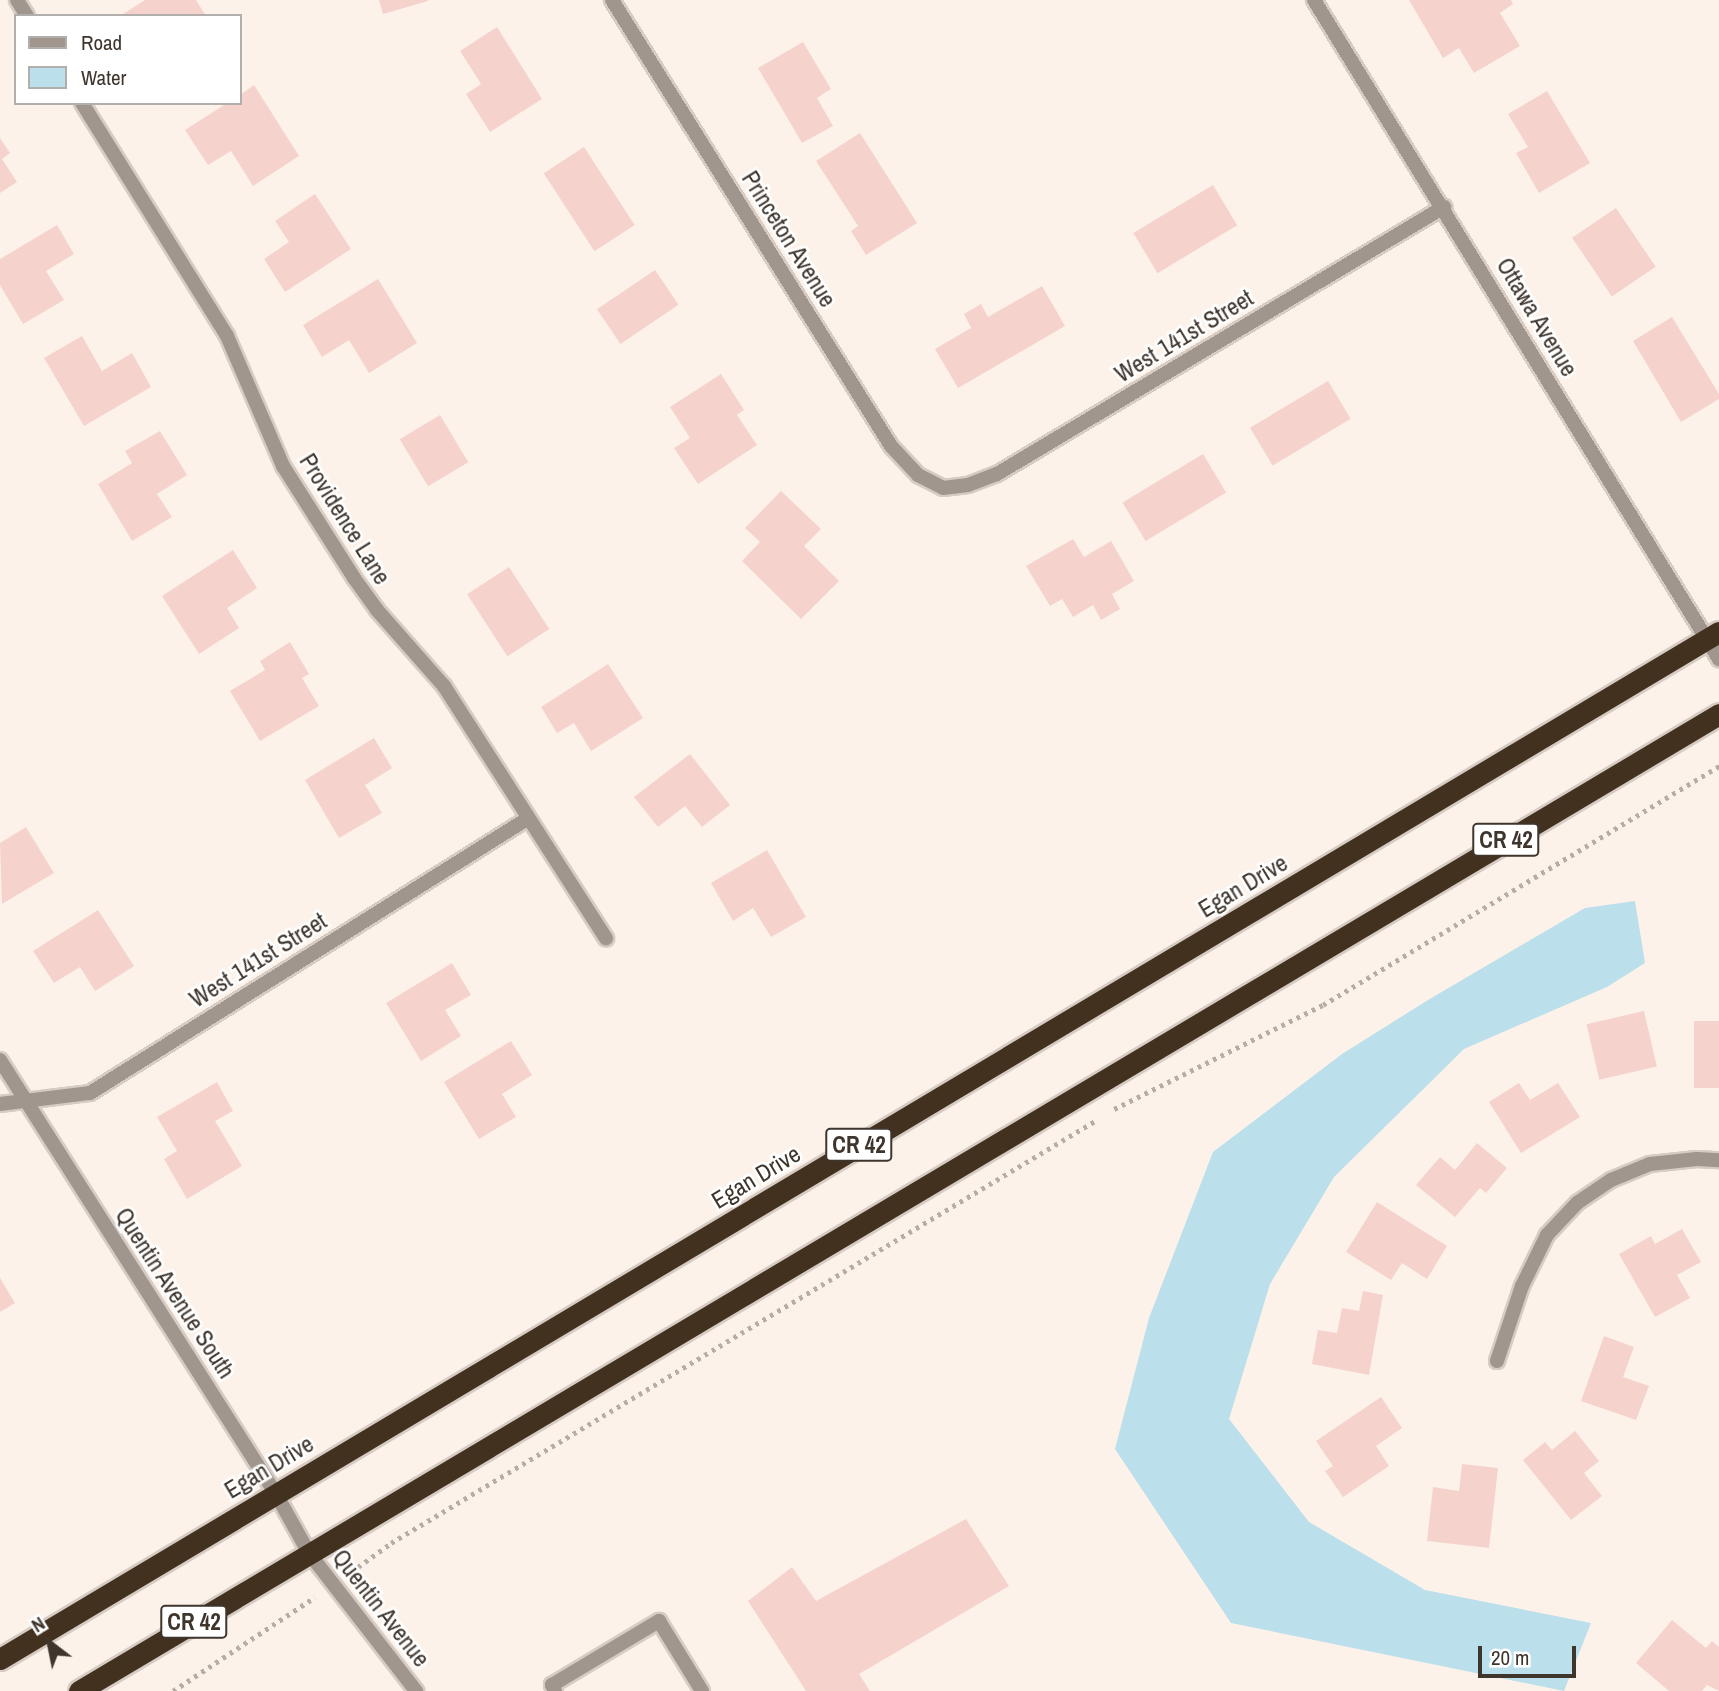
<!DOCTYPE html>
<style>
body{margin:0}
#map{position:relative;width:1719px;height:1691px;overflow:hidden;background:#fcf2ea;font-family:"Archivo Narrow",sans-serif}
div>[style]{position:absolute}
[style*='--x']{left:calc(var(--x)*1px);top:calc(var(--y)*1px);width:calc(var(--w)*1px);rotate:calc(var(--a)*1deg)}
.water>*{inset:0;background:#bbdfeb}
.building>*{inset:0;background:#f6d2cd;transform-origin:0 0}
.path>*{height:4.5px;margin-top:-2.25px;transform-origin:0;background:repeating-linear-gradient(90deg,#b6ada5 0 3.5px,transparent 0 8.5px)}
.roads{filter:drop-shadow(2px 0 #d6ccc4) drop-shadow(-2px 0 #d6ccc4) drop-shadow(0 2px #d6ccc4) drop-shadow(0 -2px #d6ccc4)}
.lane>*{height:14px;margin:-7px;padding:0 7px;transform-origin:7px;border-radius:7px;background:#a0968d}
.street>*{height:14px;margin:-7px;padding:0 7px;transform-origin:7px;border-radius:7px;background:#a0968d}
.highway>*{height:21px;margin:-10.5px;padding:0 10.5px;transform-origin:10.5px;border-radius:10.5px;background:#433120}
span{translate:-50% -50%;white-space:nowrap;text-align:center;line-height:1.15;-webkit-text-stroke:5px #fff;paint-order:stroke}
.shield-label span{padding:2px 5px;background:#fff;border:2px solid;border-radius:5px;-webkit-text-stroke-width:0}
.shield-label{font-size:23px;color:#3e352d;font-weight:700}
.street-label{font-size:24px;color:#3e352d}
.legend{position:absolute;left:14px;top:14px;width:228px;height:91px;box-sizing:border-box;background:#fff;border:2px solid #b2aeab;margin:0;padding:9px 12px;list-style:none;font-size:21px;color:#3e352d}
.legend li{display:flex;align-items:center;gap:14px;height:35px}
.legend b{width:35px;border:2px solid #b2aeab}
.north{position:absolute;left:14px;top:1607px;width:70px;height:70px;-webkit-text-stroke:5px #fff;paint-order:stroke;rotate:328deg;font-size:19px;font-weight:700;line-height:28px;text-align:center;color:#3e352d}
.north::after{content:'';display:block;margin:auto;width:24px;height:32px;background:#3e352d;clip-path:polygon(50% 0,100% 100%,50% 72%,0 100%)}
.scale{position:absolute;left:1478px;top:1646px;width:98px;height:32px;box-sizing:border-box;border:4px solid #3e352d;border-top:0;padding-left:9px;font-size:21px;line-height:24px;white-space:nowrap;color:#3e352d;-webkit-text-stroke:5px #fff;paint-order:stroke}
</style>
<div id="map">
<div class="water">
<div style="clip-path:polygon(1635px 901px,1645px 963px,1607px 987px,1464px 1049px,1334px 1177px,1270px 1284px,1229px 1419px,1309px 1522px,1425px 1590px,1591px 1623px,1564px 1691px,1231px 1623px,1115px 1449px,1149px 1318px,1213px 1152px,1342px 1054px,1428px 1000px,1585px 908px)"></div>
</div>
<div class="building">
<div style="clip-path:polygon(145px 0,196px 0,206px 16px,120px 16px)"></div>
<div style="clip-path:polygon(379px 0,428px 0,428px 1px,383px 14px)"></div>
<div style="clip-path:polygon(1409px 0,1511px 0,1513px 4px,1500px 13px,1520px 46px,1474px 73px,1459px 48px,1443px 58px)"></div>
<div style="clip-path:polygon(497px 27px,542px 99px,490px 132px,466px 94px,481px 84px,460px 51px)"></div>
<div style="clip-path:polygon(803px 42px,831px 89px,817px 98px,833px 126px,802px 143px,758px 68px)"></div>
<div style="clip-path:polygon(254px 85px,299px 156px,253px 186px,231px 151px,208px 165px,185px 130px,227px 103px,240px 103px,240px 95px)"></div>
<div style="clip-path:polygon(1547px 91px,1590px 163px,1539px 193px,1516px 153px,1528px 147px,1508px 114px)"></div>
<div style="clip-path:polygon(860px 133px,917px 223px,866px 255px,851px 231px,858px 226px,816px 161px)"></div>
<div style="clip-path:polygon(0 138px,10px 153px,2px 159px,17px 182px,0 193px)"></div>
<div style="left:584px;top:147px;width:93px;height:48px;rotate:57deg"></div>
<div style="left:1213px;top:185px;width:47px;height:93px;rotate:59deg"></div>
<div style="clip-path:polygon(315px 194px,351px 249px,285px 292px,264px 259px,289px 242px,275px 221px)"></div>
<div style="left:1616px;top:208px;width:71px;height:53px;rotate:56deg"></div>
<div style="clip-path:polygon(57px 225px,74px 254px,46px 271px,64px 300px,23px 324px,0 285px,0 259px)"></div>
<div style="left:655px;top:270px;width:42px;height:70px;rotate:56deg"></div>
<div style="clip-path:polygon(378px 279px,417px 343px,369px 373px,349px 340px,322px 357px,303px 325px)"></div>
<div style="clip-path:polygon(1042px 286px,1065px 326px,958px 388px,935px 349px,971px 328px,964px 314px,981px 304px,988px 317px)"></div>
<div style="clip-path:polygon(1672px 317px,1719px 394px,1719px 399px,1681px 422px,1633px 341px)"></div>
<div style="clip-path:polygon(82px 336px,102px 371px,132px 353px,151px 387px,84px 426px,44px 358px)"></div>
<div style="clip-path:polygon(721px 374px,744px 410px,737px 415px,757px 445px,698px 484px,674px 448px,690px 438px,670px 407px)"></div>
<div style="left:1328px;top:381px;width:44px;height:91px;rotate:59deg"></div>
<div style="left:440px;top:415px;width:55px;height:47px;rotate:59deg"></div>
<div style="clip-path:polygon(160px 431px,187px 475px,157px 494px,172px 517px,132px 541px,98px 484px,132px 463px,125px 451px)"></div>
<div style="left:1203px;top:454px;width:45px;height:94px;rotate:59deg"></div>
<div style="clip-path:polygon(781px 491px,821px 529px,804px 546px,839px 581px,801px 619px,742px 561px,760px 542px,745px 528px)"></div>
<div style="clip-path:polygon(1073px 539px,1084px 557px,1111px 541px,1134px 581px,1112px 594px,1120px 609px,1101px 620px,1093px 605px,1073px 617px,1062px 599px,1050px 606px,1026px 566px)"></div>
<div style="clip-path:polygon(233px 550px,257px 588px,227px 608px,239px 628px,199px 654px,162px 596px)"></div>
<div style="left:509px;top:567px;width:74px;height:50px;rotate:57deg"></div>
<div style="clip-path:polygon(290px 642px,309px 674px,302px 678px,319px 706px,260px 741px,230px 691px,265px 670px,260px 661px)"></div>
<div style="clip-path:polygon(608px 664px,643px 718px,591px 751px,574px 723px,557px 733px,541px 707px)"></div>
<div style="clip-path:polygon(374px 738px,392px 768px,365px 785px,382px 813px,339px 838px,305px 780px)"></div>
<div style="clip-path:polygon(690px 754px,730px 805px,702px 827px,685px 806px,658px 827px,634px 797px)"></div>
<div style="clip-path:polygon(26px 827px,54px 873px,2px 904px,0 843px)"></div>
<div style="clip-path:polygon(767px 850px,806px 917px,771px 937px,753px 908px,733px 921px,711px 883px)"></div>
<div style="clip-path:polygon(98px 910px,134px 966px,95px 991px,80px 967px,54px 983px,33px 951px)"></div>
<div style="clip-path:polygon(452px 963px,471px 995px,445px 1010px,461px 1036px,421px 1061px,386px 1003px)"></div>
<div style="left:1644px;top:1011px;width:57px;height:59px;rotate:77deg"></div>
<div style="left:1694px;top:1021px;width:25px;height:67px"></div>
<div style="clip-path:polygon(511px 1041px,532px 1075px,502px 1094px,516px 1117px,479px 1139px,444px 1082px)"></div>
<div style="clip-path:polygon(217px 1082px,233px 1111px,215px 1121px,242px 1166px,187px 1199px,164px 1159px,177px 1151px,157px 1117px)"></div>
<div style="clip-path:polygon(1519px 1083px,1530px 1100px,1558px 1083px,1580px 1117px,1521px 1153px,1489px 1102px)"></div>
<div style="clip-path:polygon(1477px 1143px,1507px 1168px,1486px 1193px,1480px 1188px,1455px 1217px,1416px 1185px,1440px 1157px,1455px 1170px)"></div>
<div style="clip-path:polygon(1377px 1202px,1447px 1246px,1427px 1279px,1402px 1263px,1391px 1280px,1346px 1252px)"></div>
<div style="clip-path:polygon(1682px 1229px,1701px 1262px,1677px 1275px,1690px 1298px,1655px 1317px,1619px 1254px,1651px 1236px,1655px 1244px)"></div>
<div style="clip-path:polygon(0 1278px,15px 1303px,0 1312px)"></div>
<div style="clip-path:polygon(1363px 1291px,1383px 1295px,1369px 1375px,1312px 1364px,1318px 1330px,1337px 1333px,1342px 1308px,1359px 1311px)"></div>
<div style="clip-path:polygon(1604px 1336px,1634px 1347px,1623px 1377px,1649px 1386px,1636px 1420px,1581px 1401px)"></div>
<div style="clip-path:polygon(1381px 1397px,1402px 1428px,1376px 1446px,1389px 1466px,1343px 1497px,1325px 1471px,1333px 1466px,1316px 1441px)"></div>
<div style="clip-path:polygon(1575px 1431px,1599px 1461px,1584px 1473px,1602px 1496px,1571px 1520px,1523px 1460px,1545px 1442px,1552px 1450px)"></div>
<div style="clip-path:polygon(1462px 1464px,1498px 1468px,1489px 1548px,1427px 1541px,1433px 1487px,1459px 1491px)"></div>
<div style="clip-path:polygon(966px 1519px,1009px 1586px,859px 1674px,870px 1691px,806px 1691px,748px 1601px,792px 1567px,816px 1601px)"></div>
<div style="clip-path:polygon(1672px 1620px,1706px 1648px,1712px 1641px,1719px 1647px,1719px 1691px,1707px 1685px,1702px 1691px,1669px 1691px,1636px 1663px)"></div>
</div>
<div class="path">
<div style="--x:1114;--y:1109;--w:233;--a:-26.5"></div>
<div style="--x:1323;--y:1005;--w:463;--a:-31.1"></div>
<div style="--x:351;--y:1572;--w:49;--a:-35.9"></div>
<div style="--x:391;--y:1543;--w:821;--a:-30.94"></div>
<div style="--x:173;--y:1691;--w:170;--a:-33.5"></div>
</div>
<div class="roads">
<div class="lane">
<div style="--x:555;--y:1691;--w:7;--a:-117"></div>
<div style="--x:552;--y:1685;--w:125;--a:-30.9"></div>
<div style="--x:659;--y:1621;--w:82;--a:58.4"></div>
</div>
<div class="street">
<div style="--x:17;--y:0;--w:19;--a:58"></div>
<div style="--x:612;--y:0;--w:526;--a:57.97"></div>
<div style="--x:891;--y:446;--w:40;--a:47"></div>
<div style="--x:918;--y:475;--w:28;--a:27"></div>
<div style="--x:943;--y:488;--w:25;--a:-7"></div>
<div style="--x:968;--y:485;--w:31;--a:-21"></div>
<div style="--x:997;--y:474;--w:521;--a:-30.85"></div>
<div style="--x:1314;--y:0;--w:774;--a:58.43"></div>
<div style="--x:82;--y:103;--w:274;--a:58.1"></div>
<div style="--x:227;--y:336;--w:142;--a:66.7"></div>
<div style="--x:283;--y:466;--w:133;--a:57.6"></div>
<div style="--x:354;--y:578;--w:39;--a:54"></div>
<div style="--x:377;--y:610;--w:101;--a:48.6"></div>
<div style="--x:444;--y:686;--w:300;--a:57.3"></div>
<div style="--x:0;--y:1060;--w:514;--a:57.55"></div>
<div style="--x:276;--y:1494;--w:68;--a:60.8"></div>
<div style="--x:309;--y:1553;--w:175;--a:52.2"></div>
<div style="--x:0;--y:1104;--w:91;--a:-7"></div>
<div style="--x:90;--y:1093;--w:516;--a:-32.09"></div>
<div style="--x:1497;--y:1361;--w:79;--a:-71.6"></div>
<div style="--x:1522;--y:1286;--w:57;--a:-63.9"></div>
<div style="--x:1547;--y:1235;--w:44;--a:-46.8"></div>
<div style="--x:1577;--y:1203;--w:41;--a:-34.1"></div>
<div style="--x:1611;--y:1180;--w:42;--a:-22.3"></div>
<div style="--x:1650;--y:1164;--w:47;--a:-6.1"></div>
<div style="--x:1697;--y:1159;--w:22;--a:3"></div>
</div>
<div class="highway">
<div style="--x:0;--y:1659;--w:2002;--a:-30.86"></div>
<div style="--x:79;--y:1691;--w:1909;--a:-30.78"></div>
</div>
</div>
<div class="shield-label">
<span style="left:1506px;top:840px">CR 42</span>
<span style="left:859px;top:1145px">CR 42</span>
<span style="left:194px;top:1622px">CR 42</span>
</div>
<div class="street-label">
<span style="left:789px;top:239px;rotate:58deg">Princeton Avenue</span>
<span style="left:1537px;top:317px;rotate:59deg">Ottawa Avenue</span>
<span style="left:1184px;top:336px;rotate:-31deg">West 141st Street</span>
<span style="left:345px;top:519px;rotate:58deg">Providence Lane</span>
<span style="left:1243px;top:886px;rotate:-31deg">Egan Drive</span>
<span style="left:258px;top:960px;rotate:-32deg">West 141st Street</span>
<span style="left:756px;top:1177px;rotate:-31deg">Egan Drive</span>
<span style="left:175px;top:1293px;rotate:57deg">Quentin Avenue South</span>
<span style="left:269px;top:1467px;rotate:-31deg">Egan Drive</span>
<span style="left:381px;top:1608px;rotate:52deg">Quentin Avenue</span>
</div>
<ul class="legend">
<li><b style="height:9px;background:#a0968d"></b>Road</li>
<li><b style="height:19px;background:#bbdfeb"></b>Water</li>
</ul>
<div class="north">N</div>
<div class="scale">20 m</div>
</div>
